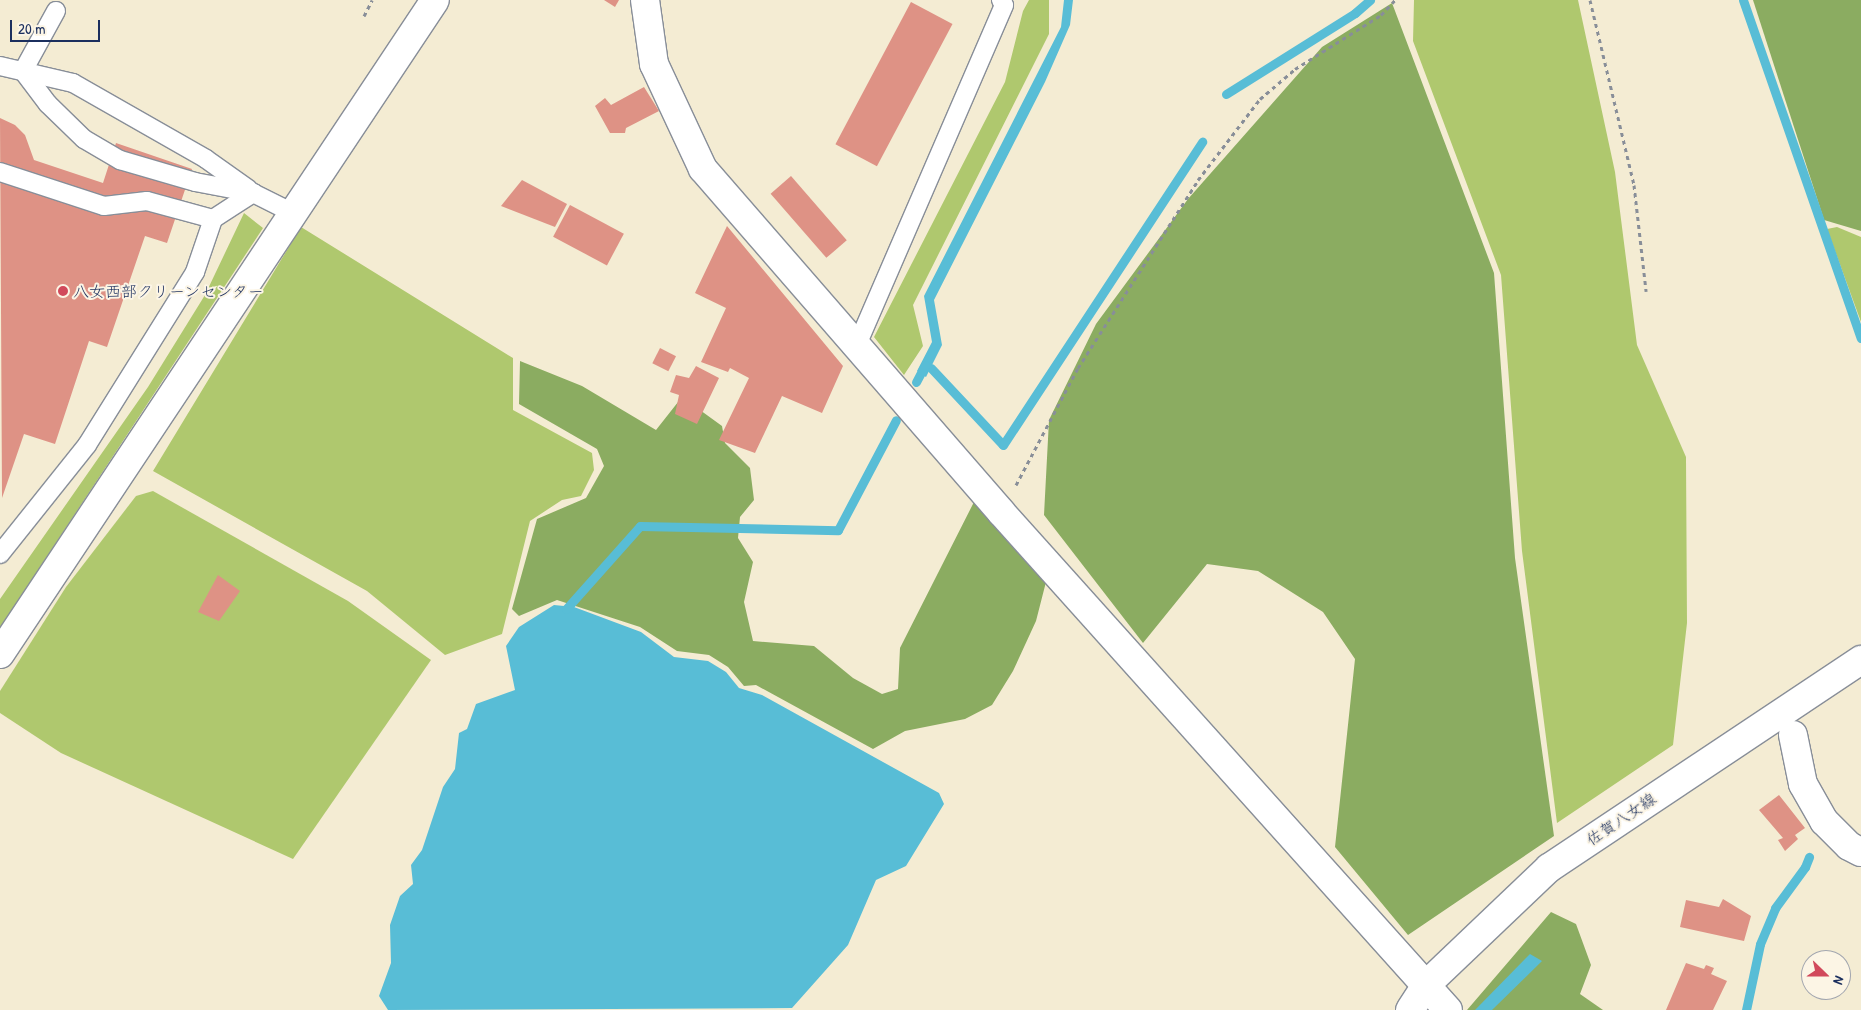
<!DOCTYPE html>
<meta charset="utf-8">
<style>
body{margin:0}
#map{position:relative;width:1861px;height:1010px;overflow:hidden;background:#f4ecd3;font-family:"Patrick Hand","Klee One",sans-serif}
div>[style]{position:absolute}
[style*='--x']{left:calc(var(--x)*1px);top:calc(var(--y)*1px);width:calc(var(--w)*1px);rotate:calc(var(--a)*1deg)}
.green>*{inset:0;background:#afc86e}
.forest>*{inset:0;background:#8bac61}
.water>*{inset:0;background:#58bdd6}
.stream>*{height:9px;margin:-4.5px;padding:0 4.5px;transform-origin:4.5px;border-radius:4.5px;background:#58bdd6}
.building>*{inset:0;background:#de9285;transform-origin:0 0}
.path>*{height:3px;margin-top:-1.5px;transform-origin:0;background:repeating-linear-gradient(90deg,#888e98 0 4px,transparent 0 8px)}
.roads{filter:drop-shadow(1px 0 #888e98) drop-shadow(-1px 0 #888e98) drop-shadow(0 1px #888e98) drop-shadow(0 -1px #888e98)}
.lane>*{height:18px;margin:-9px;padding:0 9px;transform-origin:9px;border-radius:9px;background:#fff}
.street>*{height:28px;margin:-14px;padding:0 14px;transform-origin:14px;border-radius:14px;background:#fff}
.primary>*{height:28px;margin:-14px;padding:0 14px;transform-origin:14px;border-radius:14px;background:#fff}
.dots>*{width:14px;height:14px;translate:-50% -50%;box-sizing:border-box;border:2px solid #fcf5e5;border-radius:50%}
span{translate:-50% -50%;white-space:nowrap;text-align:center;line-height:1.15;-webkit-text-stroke:4px #fcf5e5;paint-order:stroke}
.poi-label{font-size:16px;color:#1b2f5e}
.left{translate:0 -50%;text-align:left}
.street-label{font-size:16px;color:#1b2f5e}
.north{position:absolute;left:1801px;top:950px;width:50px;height:50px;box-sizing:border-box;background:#fcf5e5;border:1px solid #a2a6af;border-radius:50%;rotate:112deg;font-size:14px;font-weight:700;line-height:20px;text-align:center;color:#1b2f5e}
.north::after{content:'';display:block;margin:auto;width:18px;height:22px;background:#d1495b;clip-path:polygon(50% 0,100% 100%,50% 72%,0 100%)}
.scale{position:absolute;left:10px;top:20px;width:90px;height:22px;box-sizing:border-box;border:2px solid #1b2f5e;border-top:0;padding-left:6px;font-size:15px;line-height:18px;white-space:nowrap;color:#1b2f5e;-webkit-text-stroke:4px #fcf5e5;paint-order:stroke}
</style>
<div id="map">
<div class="green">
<div style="clip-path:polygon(1029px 0,1049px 0,1049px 34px,913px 305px,923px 346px,904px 375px,874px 337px,1005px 82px,1023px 11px)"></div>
<div style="clip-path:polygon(1414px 0,1578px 0,1615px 172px,1637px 345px,1686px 457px,1687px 623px,1673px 745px,1557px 823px,1522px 551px,1501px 275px,1413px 41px)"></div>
<div style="clip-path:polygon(244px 213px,263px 228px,0 628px,0 599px,148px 387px,205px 295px)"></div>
<div style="clip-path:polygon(301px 227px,513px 358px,513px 410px,592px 453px,594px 470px,581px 496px,562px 500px,530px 521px,502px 634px,445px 655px,367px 591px,153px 471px)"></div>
<div style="clip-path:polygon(1837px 227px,1861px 237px,1861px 322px,1827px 229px)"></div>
<div style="clip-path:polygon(153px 491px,348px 601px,431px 660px,293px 859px,61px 753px,0 713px,0 691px,66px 587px,136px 496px)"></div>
</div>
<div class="forest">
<div style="clip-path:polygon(1753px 0,1861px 0,1861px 231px,1824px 220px)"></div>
<div style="clip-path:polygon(1392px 3px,1494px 273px,1515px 558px,1554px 836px,1408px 935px,1335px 847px,1355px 659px,1323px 612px,1258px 571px,1207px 564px,1143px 643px,1044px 515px,1049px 420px,1096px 324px,1188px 199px,1322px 47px)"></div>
<div style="clip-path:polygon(520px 361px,582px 386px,656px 430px,682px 397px,722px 426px,725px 443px,750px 468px,754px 500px,740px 517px,738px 538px,753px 562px,744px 602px,753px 641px,814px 646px,853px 678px,882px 694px,898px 689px,900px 648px,975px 500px,1047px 578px,1036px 621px,1013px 671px,992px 705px,965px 719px,905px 731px,873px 749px,756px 685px,744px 686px,728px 667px,709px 655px,677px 651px,640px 627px,557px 600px,519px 616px,512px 609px,537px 519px,586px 498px,604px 466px,597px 449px,519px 404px)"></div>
<div style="clip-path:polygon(1551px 912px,1576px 924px,1591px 965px,1580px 994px,1603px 1010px,1467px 1010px)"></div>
</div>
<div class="water">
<div style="clip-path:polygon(1064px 0,1073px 0,1070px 25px,1045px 82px,934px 300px,942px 345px,926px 377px,917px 371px,932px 342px,924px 296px,1061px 27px)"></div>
<div style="clip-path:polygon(554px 605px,574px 607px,641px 632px,674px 657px,708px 661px,726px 672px,739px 688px,762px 695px,939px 793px,944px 804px,906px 866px,876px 880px,848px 945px,792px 1008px,388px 1010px,379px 996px,391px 963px,390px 925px,400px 896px,413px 884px,411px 865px,422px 850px,443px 787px,455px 769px,459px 733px,467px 729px,476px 704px,515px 690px,506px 646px,519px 627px)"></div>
<div style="clip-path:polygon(1530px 954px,1542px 961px,1492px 1010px,1475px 1010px)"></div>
</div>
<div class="stream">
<div style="--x:1743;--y:0;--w:358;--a:70.8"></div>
<div style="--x:1226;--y:94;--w:152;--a:-32.1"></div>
<div style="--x:1355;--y:13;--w:20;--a:-41"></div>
<div style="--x:931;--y:368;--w:105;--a:46.9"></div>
<div style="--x:1003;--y:445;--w:363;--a:-56.7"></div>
<div style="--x:916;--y:382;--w:19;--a:-62"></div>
<div style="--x:566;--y:609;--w:111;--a:-48.3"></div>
<div style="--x:640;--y:526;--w:198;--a:1.2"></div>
<div style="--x:838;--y:530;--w:124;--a:-62.2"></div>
<div style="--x:1746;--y:1010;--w:67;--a:-78"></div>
<div style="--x:1760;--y:944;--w:39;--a:-67"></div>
<div style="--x:1775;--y:908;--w:51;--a:-53.8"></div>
<div style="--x:1805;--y:867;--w:11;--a:-68"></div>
</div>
<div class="building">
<div style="clip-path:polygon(604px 0,619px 0,615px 7px)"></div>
<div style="left:911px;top:2px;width:47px;height:161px;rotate:28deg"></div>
<div style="clip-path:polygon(644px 87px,659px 111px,626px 128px,625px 133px,610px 133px,595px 106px,605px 98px,611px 105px)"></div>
<div style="clip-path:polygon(0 118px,15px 125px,25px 135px,34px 160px,103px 183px,116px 143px,192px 169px,167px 243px,145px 236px,107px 347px,89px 341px,55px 444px,24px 434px,2px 498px)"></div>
<div style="left:791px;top:176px;width:85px;height:27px;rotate:49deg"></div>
<div style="clip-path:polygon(522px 180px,567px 204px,555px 227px,501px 206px)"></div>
<div style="left:570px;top:205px;width:61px;height:36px;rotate:28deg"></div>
<div style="clip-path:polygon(727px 226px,843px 366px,822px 413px,782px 396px,755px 453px,719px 440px,749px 378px,730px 368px,728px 372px,701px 362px,726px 308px,695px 293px)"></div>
<div style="left:660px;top:348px;width:18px;height:17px;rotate:27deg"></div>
<div style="clip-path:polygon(696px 366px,719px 378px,697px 424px,675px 414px,679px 395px,670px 392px,676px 375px,689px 378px)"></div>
<div style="clip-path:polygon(218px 575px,240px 591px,219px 621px,198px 612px)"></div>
<div style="clip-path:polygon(1779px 795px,1805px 828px,1795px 835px,1798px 839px,1785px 851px,1778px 840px,1783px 838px,1759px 810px)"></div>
<div style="clip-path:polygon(1723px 899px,1751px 916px,1744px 941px,1680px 927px,1686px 900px,1719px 907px)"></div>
<div style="clip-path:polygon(1686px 963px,1704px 969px,1706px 965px,1714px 968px,1711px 974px,1727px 981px,1713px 1010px,1666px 1010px)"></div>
</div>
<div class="path">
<div style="--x:1590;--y:0;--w:190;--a:76.6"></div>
<div style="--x:1634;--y:185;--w:107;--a:83.5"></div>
<div style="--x:364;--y:16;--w:18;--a:-63"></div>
<div style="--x:1016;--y:485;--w:132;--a:-62.1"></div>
<div style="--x:1078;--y:368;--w:223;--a:-57.4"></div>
<div style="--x:1198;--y:180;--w:102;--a:-52.6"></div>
<div style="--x:1260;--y:99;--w:46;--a:-40.6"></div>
<div style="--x:1295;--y:69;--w:102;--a:-32.1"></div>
<div style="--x:1381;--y:15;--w:21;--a:-47"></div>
</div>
<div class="roads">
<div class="lane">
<div style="--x:56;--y:11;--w:68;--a:118.8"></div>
<div style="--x:23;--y:71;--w:41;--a:52.9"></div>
<div style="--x:48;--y:104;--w:50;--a:44.2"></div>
<div style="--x:84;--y:139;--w:42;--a:30.3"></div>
<div style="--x:120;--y:160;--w:78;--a:16.3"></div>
<div style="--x:195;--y:182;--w:59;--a:10.7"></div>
<div style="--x:0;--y:66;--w:75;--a:13.1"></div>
<div style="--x:73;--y:83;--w:153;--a:29.7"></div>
<div style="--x:206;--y:159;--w:52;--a:35.5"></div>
<div style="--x:0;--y:172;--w:109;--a:18.1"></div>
<div style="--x:104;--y:206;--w:43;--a:-6.6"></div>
<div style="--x:147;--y:201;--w:68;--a:15.3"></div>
<div style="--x:857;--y:345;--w:370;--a:-66.6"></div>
<div style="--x:1004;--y:5;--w:6;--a:-121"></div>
<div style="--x:0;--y:554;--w:139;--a:-51.4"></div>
<div style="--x:87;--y:445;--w:204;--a:-58"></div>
<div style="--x:195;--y:272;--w:56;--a:-71.2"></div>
<div style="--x:213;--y:219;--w:48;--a:-33"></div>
<div style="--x:253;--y:193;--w:45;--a:26.6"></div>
</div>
<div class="street">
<div style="--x:645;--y:0;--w:65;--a:82"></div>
<div style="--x:654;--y:64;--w:116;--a:65"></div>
<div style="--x:703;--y:169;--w:454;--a:49"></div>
<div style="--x:1001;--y:512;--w:669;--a:48.09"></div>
<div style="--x:0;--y:654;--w:785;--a:-56.37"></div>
<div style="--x:1793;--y:735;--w:50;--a:78.5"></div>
<div style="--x:1803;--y:784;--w:43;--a:60.4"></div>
<div style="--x:1824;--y:821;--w:35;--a:45"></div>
<div style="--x:1849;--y:846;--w:13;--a:27"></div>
</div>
<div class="primary">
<div style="--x:1410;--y:1010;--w:30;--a:-57"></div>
<div style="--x:1426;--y:985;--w:170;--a:-43.6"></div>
<div style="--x:1549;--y:868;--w:375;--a:-33.7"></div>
</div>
</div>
<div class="dots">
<div style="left:63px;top:291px;background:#d1495b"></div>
</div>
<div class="poi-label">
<span class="left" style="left:73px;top:291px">八女西部クリーンセンター</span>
</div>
<div class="street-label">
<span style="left:1621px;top:819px;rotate:-34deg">佐賀八女線</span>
</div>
<div class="north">N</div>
<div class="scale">20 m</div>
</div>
